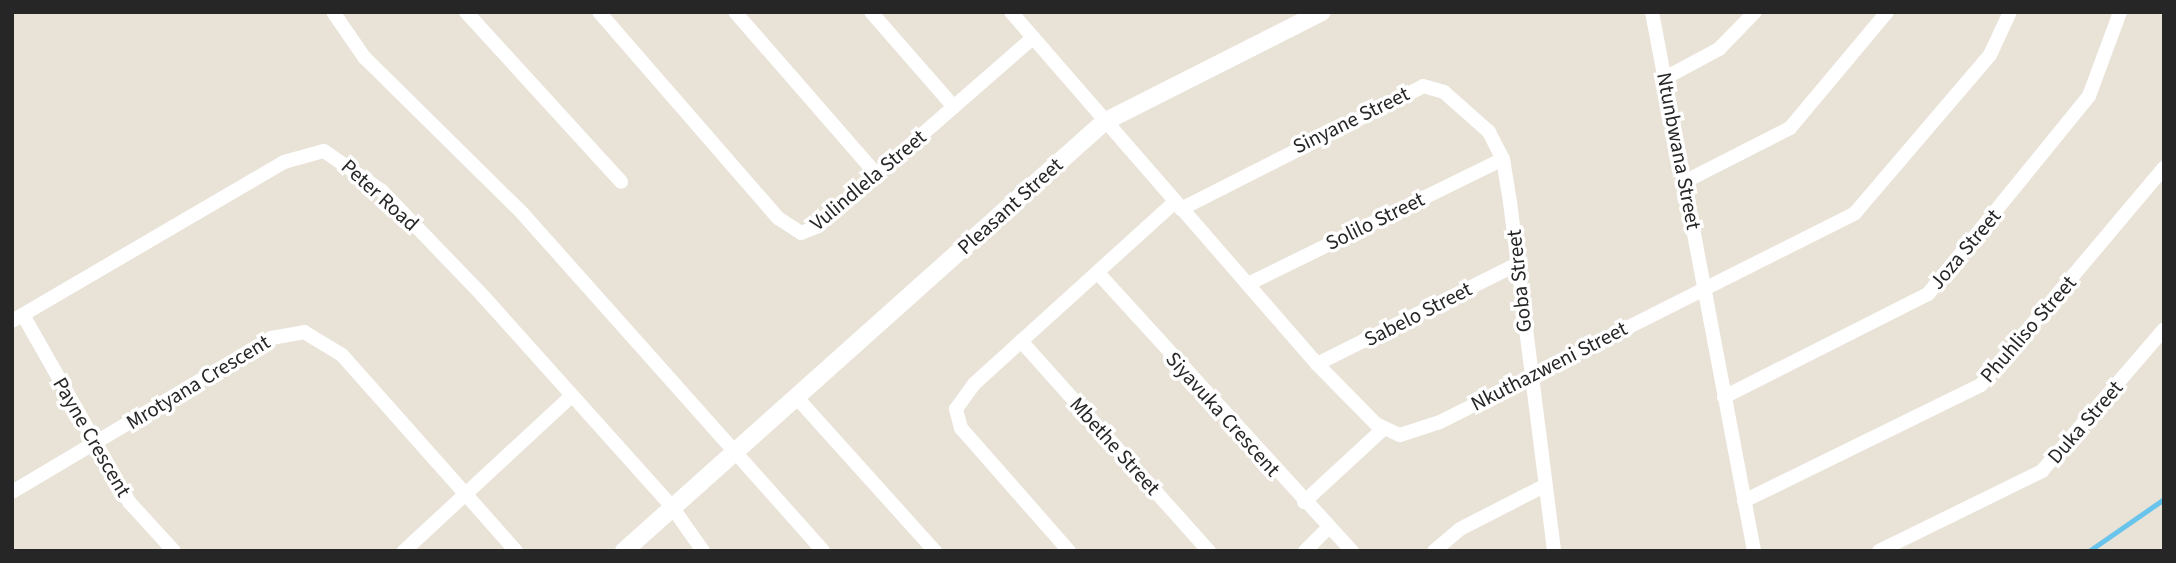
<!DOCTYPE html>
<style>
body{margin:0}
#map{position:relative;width:2176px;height:563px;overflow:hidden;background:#e9e2d7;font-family:"Source Sans 3",sans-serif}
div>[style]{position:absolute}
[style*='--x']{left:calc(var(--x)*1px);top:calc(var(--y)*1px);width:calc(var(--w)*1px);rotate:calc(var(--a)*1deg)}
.stream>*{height:4.5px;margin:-2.25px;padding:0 2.25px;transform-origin:2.25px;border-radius:2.25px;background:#69c4ec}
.minor>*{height:14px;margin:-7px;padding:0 7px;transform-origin:7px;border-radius:7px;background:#fff}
.tertiary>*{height:18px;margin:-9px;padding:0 9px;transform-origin:9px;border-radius:9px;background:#fff}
span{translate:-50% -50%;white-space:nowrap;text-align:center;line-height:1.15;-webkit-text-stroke:7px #fff;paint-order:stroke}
.street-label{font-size:21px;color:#262626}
.frame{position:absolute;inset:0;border:14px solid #262626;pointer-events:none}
</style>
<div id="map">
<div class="stream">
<div style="--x:2089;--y:551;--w:91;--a:-34.7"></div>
</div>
<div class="minor">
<div style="--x:333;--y:12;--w:55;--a:55.4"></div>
<div style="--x:364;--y:57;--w:223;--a:44.6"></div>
<div style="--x:523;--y:214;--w:451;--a:48.3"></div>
<div style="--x:466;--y:12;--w:230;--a:47.6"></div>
<div style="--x:599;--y:12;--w:273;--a:49"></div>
<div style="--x:778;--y:218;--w:27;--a:33"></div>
<div style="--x:801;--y:233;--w:16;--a:-22"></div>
<div style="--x:816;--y:227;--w:288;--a:-41.1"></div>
<div style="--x:735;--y:12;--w:218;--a:48.9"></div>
<div style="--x:871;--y:12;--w:126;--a:48.9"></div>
<div style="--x:1011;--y:12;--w:466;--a:49"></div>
<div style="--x:1317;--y:364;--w:84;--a:45.5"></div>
<div style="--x:1376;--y:424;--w:26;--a:25"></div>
<div style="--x:1400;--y:435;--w:40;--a:-18"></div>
<div style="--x:1438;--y:423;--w:467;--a:-26.7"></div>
<div style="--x:1855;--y:213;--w:208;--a:-49.5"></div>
<div style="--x:1990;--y:55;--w:47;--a:-65.1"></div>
<div style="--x:1652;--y:12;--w:549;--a:79.28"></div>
<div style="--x:1665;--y:78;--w:61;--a:-28.2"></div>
<div style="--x:1719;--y:49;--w:52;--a:-45.8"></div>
<div style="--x:1684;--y:182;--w:119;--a:-27"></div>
<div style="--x:1790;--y:128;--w:151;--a:-50.1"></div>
<div style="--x:1181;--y:209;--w:271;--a:-26.9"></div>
<div style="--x:1423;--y:86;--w:22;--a:16"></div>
<div style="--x:1444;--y:92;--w:60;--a:41.6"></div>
<div style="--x:1489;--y:132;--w:30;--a:63"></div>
<div style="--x:1503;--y:159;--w:44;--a:80.8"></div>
<div style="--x:1510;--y:202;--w:352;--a:82.8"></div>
<div style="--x:1098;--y:273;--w:377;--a:47.6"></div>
<div style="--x:1248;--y:284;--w:284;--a:-26.1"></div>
<div style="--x:23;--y:315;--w:216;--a:60.4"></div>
<div style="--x:130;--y:503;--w:65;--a:47.5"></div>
<div style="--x:12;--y:321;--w:315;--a:-30.3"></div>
<div style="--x:284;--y:162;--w:41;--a:-15.4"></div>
<div style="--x:324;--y:151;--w:70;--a:34.6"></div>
<div style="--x:382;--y:191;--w:146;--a:46.1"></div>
<div style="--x:483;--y:296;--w:283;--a:48.1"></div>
<div style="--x:672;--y:507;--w:54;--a:54.8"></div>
<div style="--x:1021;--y:341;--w:282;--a:48.2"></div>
<div style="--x:1317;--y:364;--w:225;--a:-26.5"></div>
<div style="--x:1724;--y:397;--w:229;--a:-26.8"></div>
<div style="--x:1928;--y:294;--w:255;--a:-50.9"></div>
<div style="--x:2089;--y:96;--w:90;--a:-69.7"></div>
<div style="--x:798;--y:399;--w:205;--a:48"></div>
<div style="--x:12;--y:492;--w:301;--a:-30.7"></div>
<div style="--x:271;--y:338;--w:34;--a:-10"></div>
<div style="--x:304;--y:332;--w:44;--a:31.2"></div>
<div style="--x:342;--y:355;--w:262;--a:48.4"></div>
<div style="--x:1744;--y:501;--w:264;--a:-26.1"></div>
<div style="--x:1981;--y:385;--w:284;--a:-49.9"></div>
<div style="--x:1304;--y:502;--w:108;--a:-42.7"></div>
<div style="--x:404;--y:551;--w:225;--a:-42.8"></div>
<div style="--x:1069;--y:551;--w:164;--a:-131.3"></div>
<div style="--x:961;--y:428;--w:20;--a:-105"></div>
<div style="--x:956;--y:409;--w:31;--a:-54"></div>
<div style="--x:974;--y:384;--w:271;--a:-42.2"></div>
<div style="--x:1305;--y:551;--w:33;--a:-45"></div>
<div style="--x:1434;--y:551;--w:34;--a:-40"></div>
<div style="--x:1460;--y:529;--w:94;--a:-27.1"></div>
<div style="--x:1879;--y:551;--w:182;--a:-26.1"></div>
<div style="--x:2042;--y:471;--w:187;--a:-49.3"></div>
</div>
<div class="tertiary">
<div style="--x:624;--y:551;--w:644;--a:-41.79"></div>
<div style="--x:1104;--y:122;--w:244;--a:-26.8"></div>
</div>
<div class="street-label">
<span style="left:1351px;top:120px;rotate:-26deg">Sinyane Street</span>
<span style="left:1679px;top:151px;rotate:79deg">Ntunbwana Street</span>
<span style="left:868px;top:180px;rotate:-40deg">Vulindlela Street</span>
<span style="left:380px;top:195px;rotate:42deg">Peter Road</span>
<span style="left:1010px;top:206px;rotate:-42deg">Pleasant Street</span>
<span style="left:1375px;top:221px;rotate:-26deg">Solilo Street</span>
<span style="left:1965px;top:249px;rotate:-50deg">Joza Street</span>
<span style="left:1519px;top:281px;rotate:-96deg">Goba Street</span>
<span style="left:1418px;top:314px;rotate:-27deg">Sabelo Street</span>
<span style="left:2028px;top:329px;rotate:-49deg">Phuhliso Street</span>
<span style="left:1549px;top:366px;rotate:-27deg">Nkuthazweni Street</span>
<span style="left:198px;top:382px;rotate:-31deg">Mrotyana Crescent</span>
<span style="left:1223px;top:414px;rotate:48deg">Siyavuka Crescent</span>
<span style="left:2085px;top:422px;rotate:-49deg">Duka Street</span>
<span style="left:92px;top:437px;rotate:60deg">Payne Crescent</span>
<span style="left:1115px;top:446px;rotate:48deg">Mbethe Street</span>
</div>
<div class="frame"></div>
</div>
